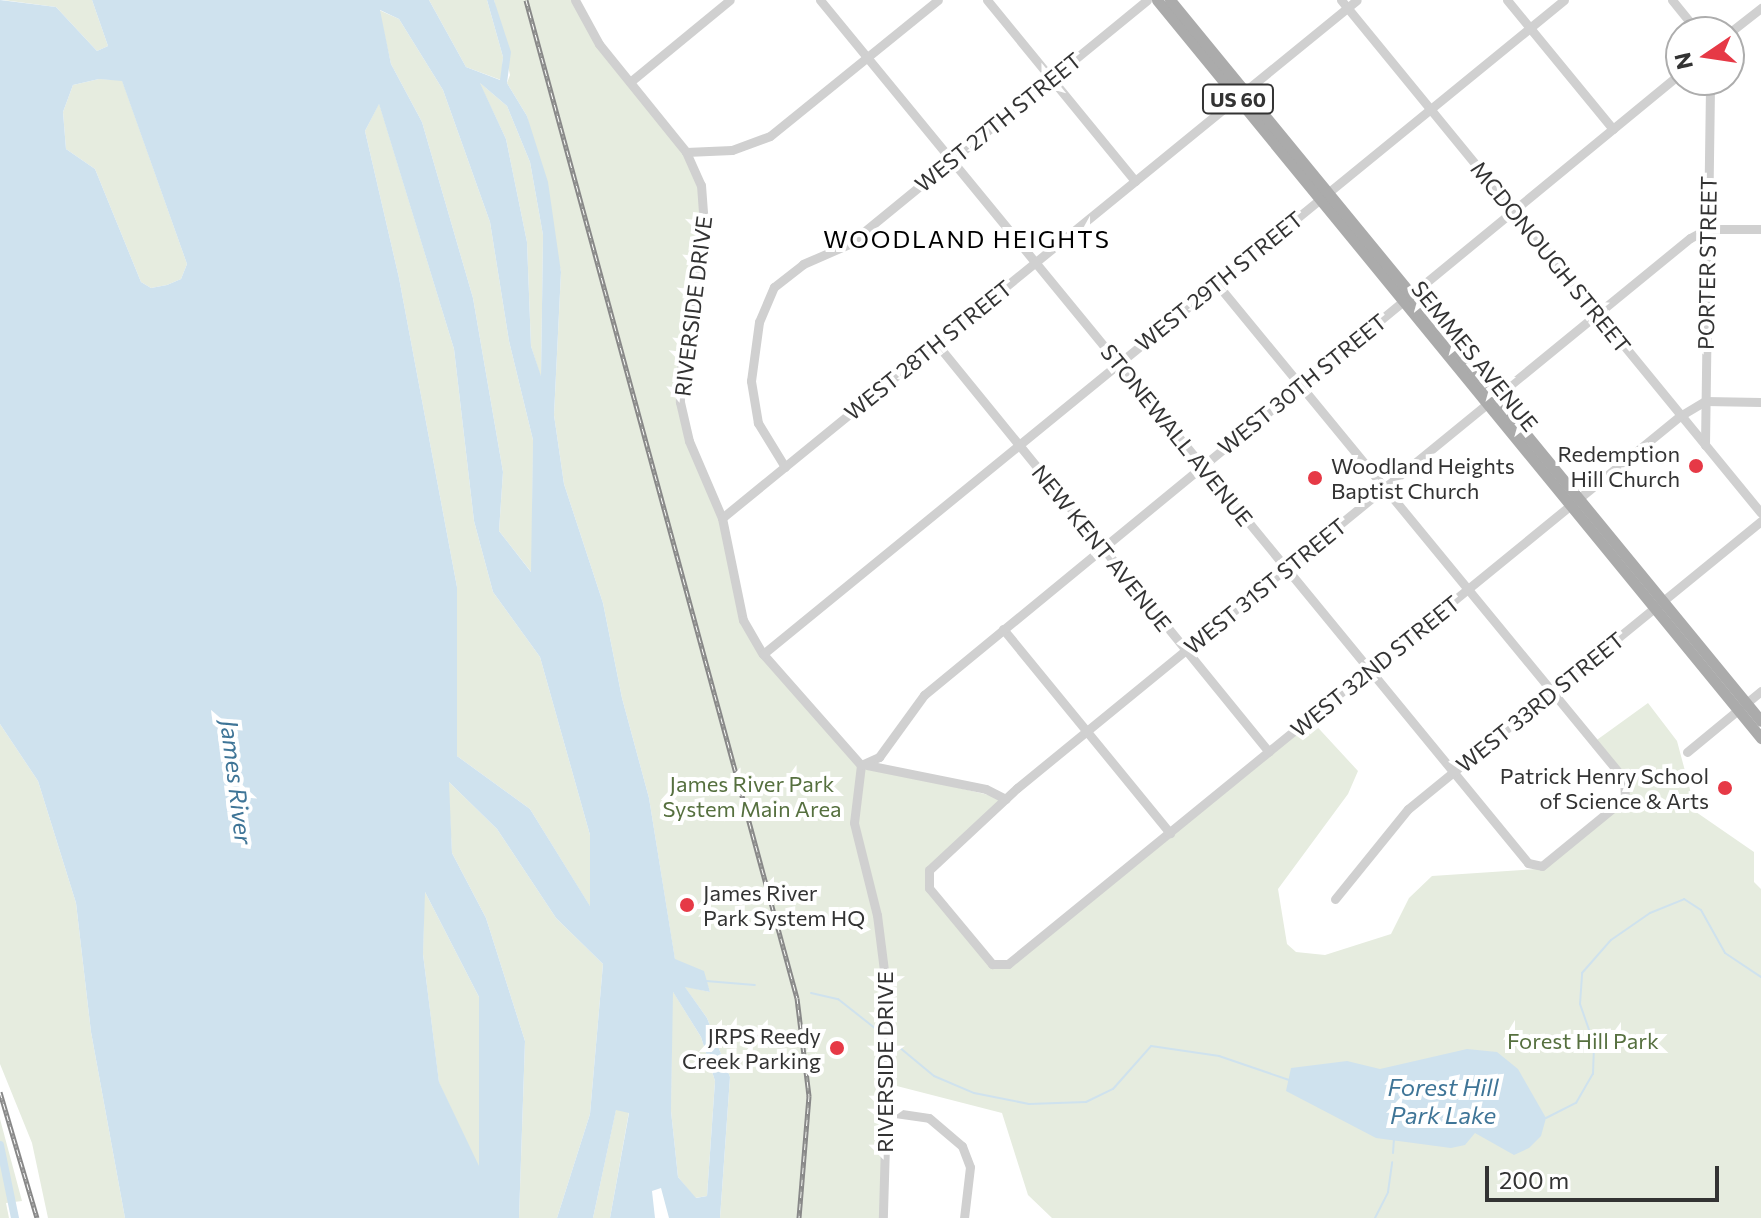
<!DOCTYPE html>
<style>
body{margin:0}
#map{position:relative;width:1761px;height:1218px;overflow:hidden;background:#fff;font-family:Commissioner,sans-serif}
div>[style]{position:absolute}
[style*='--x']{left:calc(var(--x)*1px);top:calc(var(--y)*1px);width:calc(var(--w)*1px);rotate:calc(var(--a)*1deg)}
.green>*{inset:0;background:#e6ecdf}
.water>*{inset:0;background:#cfe2ee}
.stream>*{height:2px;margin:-1px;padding:0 1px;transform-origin:1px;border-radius:1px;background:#cfe2ee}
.canal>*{height:8px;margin:-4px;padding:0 4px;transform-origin:4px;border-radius:4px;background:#cfe2ee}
.minor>*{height:9px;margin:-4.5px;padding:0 4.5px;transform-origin:4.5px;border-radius:4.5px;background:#d0d0d0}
.major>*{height:11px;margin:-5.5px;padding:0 5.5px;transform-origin:5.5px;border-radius:5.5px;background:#ababab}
.rail>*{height:5px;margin-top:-2.5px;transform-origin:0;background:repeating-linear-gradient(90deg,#fff 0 6px,#888 0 12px);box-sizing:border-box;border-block:2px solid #888}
.dots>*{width:22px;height:22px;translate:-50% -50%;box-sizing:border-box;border:4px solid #fff;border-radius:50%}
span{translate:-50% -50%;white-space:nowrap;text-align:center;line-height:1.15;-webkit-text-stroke:8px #fff;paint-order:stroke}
.shield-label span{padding:2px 6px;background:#fff;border:2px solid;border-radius:6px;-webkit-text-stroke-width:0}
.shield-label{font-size:20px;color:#333;font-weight:700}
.street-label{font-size:22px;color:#333}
.poi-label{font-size:22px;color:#333}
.right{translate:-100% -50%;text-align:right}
.left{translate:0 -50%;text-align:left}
.park-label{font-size:22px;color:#56703f}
.neighbourhood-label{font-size:24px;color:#000;letter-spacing:2px}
.water-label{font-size:24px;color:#3f7597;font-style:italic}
.north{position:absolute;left:1665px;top:16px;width:80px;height:80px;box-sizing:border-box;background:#fff;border:2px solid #adadad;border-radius:50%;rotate:257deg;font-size:22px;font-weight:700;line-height:32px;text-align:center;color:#333}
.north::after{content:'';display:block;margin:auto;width:28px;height:36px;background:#e63946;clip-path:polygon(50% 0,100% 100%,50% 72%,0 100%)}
.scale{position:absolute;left:1485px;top:1166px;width:234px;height:36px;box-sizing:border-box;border:4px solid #333;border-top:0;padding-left:10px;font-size:24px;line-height:28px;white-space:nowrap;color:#333;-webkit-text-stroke:6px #fff;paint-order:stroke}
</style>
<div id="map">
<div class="green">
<div style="clip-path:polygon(3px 0,92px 0,108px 46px,97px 51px,56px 7px)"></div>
<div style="clip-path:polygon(429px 0,487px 0,503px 57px,501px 80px,466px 67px)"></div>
<div style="clip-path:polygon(494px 0,575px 0,589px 30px,692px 160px,706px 226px,680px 402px,714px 498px,746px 628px,861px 765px,1006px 799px,931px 868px,927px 885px,992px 962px,1001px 966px,1310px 719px,1358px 771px,1348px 794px,1278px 889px,1287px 944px,1296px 952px,1325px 955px,1391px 934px,1409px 898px,1432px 876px,1537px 869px,1627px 792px,1594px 742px,1648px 703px,1677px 741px,1696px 812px,1754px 852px,1754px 882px,1761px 889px,1761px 1218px,1052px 1218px,1028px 1195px,1002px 1113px,889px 1084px,883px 1218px,720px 1218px,730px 1077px,707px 1018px,684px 986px,710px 992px,706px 981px,675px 960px,649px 798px,622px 698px,603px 603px,564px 484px,554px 415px,561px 272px,527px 116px,507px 83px,510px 75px)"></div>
<div style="clip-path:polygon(379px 10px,399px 19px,443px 90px,490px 222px,509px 341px,533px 440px,532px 573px,499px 531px,503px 472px,473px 298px,422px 122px,391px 64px)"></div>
<div style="clip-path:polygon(99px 79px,122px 80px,187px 264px,181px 279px,167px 285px,151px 288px,141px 282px,95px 169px,66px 149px,63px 112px,73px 85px)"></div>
<div style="clip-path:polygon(479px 82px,507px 106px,530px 162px,543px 235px,541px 378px,531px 346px,527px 242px,506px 139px)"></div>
<div style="clip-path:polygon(379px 103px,454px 349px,474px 521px,493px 592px,540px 657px,590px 835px,591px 908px,530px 809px,457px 756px,457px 587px,399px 278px,365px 131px)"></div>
<div style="clip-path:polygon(0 724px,38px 781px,76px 903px,91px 1032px,125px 1218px,48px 1218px,32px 1143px,0 1064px)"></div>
<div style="clip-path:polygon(448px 781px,497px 829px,556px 918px,603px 964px,590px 1114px,557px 1218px,519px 1218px,525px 1041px,486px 918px,452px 853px)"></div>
<div style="clip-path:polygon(424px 890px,479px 997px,479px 1168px,439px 1083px,423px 954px)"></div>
<div style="clip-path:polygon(672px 990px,701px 1037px,715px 1081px,707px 1196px,695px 1198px,678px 1177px,671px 1111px)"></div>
<div style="clip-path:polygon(616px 1109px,629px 1112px,610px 1218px,593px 1218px)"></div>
<div style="clip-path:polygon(0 1119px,22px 1201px,6px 1203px,9px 1218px,0 1218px)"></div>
</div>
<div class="water">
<div style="clip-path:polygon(evenodd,0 0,56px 7px,97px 51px,108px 46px,92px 0,429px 0,466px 67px,500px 80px,503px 57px,487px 0,494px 0,511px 52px,507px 83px,527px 116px,548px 182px,561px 272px,554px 415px,564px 484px,603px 603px,622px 698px,649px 798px,675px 959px,704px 971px,710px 992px,685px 987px,707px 1018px,730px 1077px,720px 1218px,669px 1218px,661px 1188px,652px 1191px,655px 1218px,610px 1218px,629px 1113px,616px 1110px,593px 1218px,557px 1218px,590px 1114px,603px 964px,556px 918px,497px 829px,449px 782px,452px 853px,486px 918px,525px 1041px,519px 1218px,125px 1218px,91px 1032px,76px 903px,38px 781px,0 724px,0 0,380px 10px,399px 19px,443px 90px,490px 222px,509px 341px,533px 440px,531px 572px,499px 531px,503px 472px,473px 298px,422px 122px,391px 64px,380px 10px,0 0,99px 79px,122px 81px,187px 264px,181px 279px,167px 285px,151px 288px,141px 282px,95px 169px,66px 149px,63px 112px,73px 85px,99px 79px,0 0,480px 83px,507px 106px,530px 162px,543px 235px,541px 376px,531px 346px,527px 242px,506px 139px,480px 83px,0 0,379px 104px,454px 349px,474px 521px,493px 592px,540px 657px,590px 835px,590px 906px,530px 809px,457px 756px,457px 587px,399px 278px,365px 131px,379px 104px,0 0,425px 892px,479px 997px,479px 1166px,439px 1082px,423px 954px,425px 892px,0 0,673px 992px,701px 1037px,715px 1081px,707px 1196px,696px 1198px,678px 1177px,671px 1111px,673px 992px)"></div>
<div style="clip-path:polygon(1467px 1049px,1497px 1052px,1518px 1069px,1546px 1118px,1541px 1136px,1529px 1148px,1514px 1155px,1475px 1133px,1465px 1145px,1451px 1148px,1376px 1138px,1286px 1091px,1291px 1068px,1347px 1061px,1380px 1069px)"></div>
</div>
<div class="stream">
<div style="--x:706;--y:981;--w:49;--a:4.7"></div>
<div style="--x:811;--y:993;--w:28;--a:13"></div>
<div style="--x:838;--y:999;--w:48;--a:38.3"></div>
<div style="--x:899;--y:1047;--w:45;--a:39.6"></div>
<div style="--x:934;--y:1076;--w:43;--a:23"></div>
<div style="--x:974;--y:1093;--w:56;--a:11.3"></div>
<div style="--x:1029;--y:1104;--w:57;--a:-2"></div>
<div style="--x:1086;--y:1102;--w:30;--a:-26"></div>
<div style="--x:1113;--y:1089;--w:57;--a:-48.5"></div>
<div style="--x:1151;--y:1046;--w:69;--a:8.4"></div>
<div style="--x:1219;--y:1056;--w:74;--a:18.9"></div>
<div style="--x:1546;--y:1118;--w:34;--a:-27"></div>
<div style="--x:1576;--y:1103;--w:34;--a:-60"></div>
<div style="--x:1593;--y:1074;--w:30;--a:-88"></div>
<div style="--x:1594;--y:1044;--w:42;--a:-109.3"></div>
<div style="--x:1580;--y:1004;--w:31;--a:-86"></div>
<div style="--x:1582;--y:973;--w:44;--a:-48.7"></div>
<div style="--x:1611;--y:940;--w:47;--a:-34.7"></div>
<div style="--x:1650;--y:913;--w:37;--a:-22"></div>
<div style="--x:1684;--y:899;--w:20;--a:33"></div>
<div style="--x:1701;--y:910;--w:49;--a:60.8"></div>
<div style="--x:1725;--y:953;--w:43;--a:33.7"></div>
<div style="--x:1393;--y:1153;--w:13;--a:-86"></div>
<div style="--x:1375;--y:1218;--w:29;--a:-63"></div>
<div style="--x:1388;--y:1192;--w:30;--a:-82"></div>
</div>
<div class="canal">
<div style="--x:0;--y:1145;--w:75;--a:78.4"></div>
</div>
<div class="minor">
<div style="--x:575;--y:0;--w:50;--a:61.4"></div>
<div style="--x:599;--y:44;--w:139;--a:51.1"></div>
<div style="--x:686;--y:152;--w:36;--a:66"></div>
<div style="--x:701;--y:185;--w:55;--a:85.8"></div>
<div style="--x:705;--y:240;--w:130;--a:100.6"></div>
<div style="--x:681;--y:368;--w:34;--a:92"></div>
<div style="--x:680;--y:402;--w:40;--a:77"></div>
<div style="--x:689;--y:441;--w:84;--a:66.8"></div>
<div style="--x:722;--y:518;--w:104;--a:78.4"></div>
<div style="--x:743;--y:620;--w:39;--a:60"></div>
<div style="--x:763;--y:654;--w:148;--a:48.6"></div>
<div style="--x:861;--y:765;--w:58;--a:96.9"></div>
<div style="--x:854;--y:823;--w:95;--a:76"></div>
<div style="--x:877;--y:915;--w:96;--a:82.8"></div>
<div style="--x:889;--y:1010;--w:208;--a:91.7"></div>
<div style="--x:820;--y:0;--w:1116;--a:50.63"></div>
<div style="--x:1528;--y:863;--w:14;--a:12"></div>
<div style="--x:1542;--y:866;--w:107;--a:-39.3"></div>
<div style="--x:1625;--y:798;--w:19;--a:-93"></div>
<div style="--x:1624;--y:779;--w:641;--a:-129.43"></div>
<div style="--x:987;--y:0;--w:234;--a:50.7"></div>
<div style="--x:1341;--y:0;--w:663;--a:50.69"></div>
<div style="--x:1507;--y:0;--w:167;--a:50.6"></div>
<div style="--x:1672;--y:0;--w:41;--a:50.9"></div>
<div style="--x:1729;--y:33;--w:41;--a:-38"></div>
<div style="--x:630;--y:82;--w:129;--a:-39.4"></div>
<div style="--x:686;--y:152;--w:46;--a:-2.5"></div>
<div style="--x:732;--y:150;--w:40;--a:-20.2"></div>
<div style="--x:770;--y:136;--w:216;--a:-39"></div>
<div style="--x:1761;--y:229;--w:54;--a:180"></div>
<div style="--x:1707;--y:229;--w:19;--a:152"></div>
<div style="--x:1690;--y:238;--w:869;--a:140.74"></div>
<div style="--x:1017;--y:788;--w:120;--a:137"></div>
<div style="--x:929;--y:870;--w:18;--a:90"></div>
<div style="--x:929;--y:888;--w:99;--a:50.3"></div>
<div style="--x:992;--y:964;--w:16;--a:0"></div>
<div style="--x:1008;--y:964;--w:867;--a:-39.2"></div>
<div style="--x:1680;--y:416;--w:29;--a:-31"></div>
<div style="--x:1705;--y:401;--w:56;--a:1"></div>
<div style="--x:936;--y:343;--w:527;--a:50.85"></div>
<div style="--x:1705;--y:445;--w:365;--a:-89.2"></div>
<div style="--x:785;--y:467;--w:52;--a:-121.5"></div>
<div style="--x:758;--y:423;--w:43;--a:-99.5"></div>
<div style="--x:751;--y:381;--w:60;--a:-82.3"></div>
<div style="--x:759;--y:322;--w:38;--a:-67"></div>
<div style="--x:774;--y:287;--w:37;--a:-38"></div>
<div style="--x:803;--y:264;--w:50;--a:-23.5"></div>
<div style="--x:849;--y:244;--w:385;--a:-39.3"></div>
<div style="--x:722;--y:518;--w:819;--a:-39.21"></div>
<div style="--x:1003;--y:629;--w:264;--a:50.7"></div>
<div style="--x:763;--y:654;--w:1034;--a:-39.23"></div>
<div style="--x:1687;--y:752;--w:96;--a:-39.5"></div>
<div style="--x:861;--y:765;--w:20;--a:-24"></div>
<div style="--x:879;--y:757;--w:77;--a:-54"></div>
<div style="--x:924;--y:695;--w:980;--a:-39.41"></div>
<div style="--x:867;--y:765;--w:121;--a:11.4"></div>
<div style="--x:986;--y:789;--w:22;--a:27"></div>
<div style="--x:1335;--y:899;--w:116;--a:-51"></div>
<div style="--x:1408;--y:809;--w:456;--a:-39.2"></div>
<div style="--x:888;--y:1112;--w:41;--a:8.3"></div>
<div style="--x:929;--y:1118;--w:43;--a:40.3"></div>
<div style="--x:962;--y:1146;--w:22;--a:69"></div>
<div style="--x:970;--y:1167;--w:51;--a:96.7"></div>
</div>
<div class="major">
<div style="--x:1157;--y:0;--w:954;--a:50.7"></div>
<div style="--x:1170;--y:0;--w:932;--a:50.66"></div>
</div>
<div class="rail">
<div style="--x:526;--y:0;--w:1034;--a:74.81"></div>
<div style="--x:797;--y:998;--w:99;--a:83"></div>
<div style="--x:809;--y:1096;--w:122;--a:94.7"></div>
<div style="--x:0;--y:1092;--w:131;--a:73.6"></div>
</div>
<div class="dots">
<div style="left:1696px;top:466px;background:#e63946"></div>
<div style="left:1315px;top:478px;background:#e63946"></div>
<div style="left:1725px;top:788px;background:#e63946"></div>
<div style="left:687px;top:905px;background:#e63946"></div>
<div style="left:837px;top:1048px;background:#e63946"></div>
</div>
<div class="shield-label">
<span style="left:1238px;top:99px">US 60</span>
</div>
<div class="street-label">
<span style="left:998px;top:122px;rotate:-39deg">WEST 27TH STREET</span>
<span style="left:1551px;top:257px;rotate:51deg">MCDONOUGH STREET</span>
<span style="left:1707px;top:263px;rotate:-89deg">PORTER STREET</span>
<span style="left:1219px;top:281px;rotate:-39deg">WEST 29TH STREET</span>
<span style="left:693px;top:306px;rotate:-83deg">RIVERSIDE DRIVE</span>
<span style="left:928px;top:350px;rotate:-39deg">WEST 28TH STREET</span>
<span style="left:1475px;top:356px;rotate:51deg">SEMMES AVENUE</span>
<span style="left:1302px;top:384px;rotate:-39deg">WEST 30TH STREET</span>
<span style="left:1177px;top:435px;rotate:51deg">STONEWALL AVENUE</span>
<span style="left:1102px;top:548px;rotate:51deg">NEW KENT AVENUE</span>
<span style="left:1265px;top:586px;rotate:-39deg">WEST 31ST STREET</span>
<span style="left:1375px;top:666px;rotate:-39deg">WEST 32ND STREET</span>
<span style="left:1540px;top:702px;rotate:-39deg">WEST 33RD STREET</span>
<span style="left:885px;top:1062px;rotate:-90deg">RIVERSIDE DRIVE</span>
</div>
<div class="poi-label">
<span class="right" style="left:1680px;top:466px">Redemption<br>Hill Church</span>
<span class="left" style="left:1331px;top:478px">Woodland Heights<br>Baptist Church</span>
<span class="right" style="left:1709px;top:788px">Patrick Henry School<br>of Science &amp; Arts</span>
<span class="left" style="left:703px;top:905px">James River<br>Park System HQ</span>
<span class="right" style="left:821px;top:1048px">JRPS Reedy<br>Creek Parking</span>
</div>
<div class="park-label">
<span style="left:752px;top:796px">James River Park<br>System Main Area</span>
<span style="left:1583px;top:1041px">Forest Hill Park</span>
</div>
<div class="neighbourhood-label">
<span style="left:967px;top:239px">WOODLAND HEIGHTS</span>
</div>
<div class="water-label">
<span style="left:237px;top:782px;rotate:83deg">James River</span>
<span style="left:1443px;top:1101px">Forest Hill<br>Park Lake</span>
</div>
<div class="north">N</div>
<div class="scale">200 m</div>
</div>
